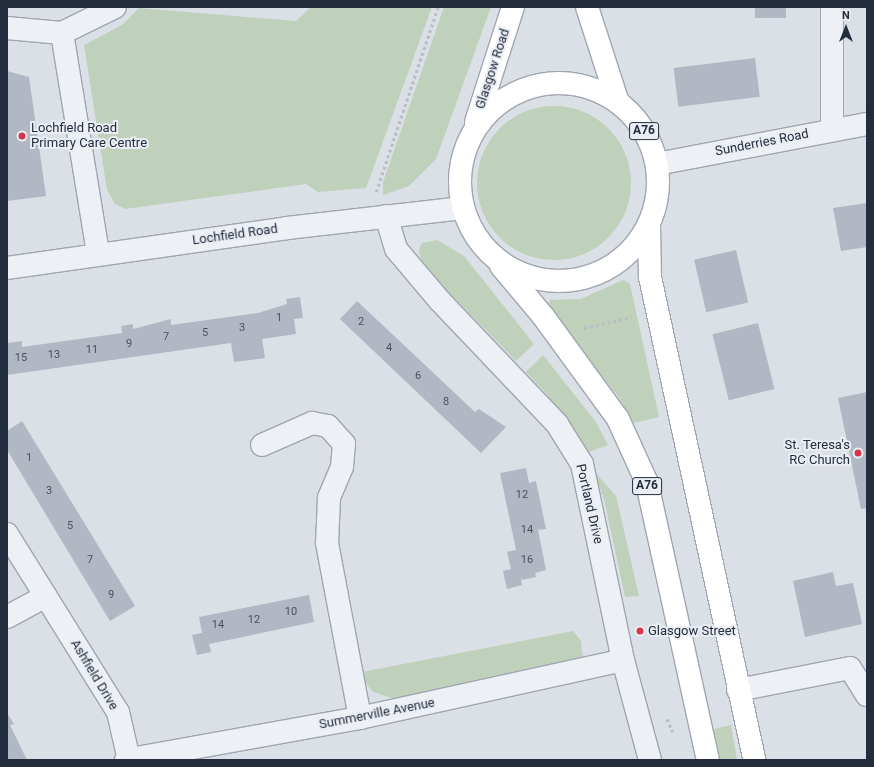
<!DOCTYPE html>
<style>
body{margin:0}
#map{position:relative;width:874px;height:767px;overflow:hidden;background:#dbdfe6;font-family:Roboto,sans-serif}
div>[style]{position:absolute}
[style*='--x']{left:calc(var(--x)*1px);top:calc(var(--y)*1px);width:calc(var(--w)*1px);rotate:calc(var(--a)*1deg)}
.green>*{inset:0;background:#c0d1bb}
.round{border-radius:50%}
.building>*{inset:0;background:#b2b8c3;transform-origin:0 0}
.path>*{height:2.5px;margin-top:-1.25px;transform-origin:0;background:repeating-linear-gradient(90deg,#b9bdc5 0 3px,transparent 0 6px)}
.roads{filter:drop-shadow(1px 0 #a0a6b0) drop-shadow(-1px 0 #a0a6b0) drop-shadow(0 1px #a0a6b0) drop-shadow(0 -1px #a0a6b0)}
.minor>*{height:22px;margin:-11px;padding:0 11px;transform-origin:11px;border-radius:11px;background:#edf0f5}
.major>*{height:22px;margin:-11px;padding:0 11px;transform-origin:11px;border-radius:11px;background:#fff}
.major>.ring{margin:-11px;padding:0;box-sizing:content-box;background:none;border:22px solid #fff;border-radius:50%}
.dots>*{width:11px;height:11px;translate:-50% -50%;box-sizing:border-box;border:2px solid #eaeef4;border-radius:50%}
span{translate:-50% -50%;white-space:nowrap;text-align:center;line-height:1.15;-webkit-text-stroke:4px #eaeef4;paint-order:stroke}
.number-label{font-size:11px;color:#48505e}
.number-label span{-webkit-text-stroke-width:0}
.shield-label span{padding:1px 3px;background:#eaeef4;border:1px solid;border-radius:3px;-webkit-text-stroke-width:0}
.shield-label{font-size:12px;color:#242d3d;font-weight:700}
.street-label{font-size:13px;color:#242d3d}
.poi-label{font-size:13px;color:#242d3d}
.left{translate:0 -50%;text-align:left}
.right{translate:-100% -50%;text-align:right}
.frame{position:absolute;inset:0;border:8px solid #242d3d;pointer-events:none}
.north{position:absolute;left:826px;top:8px;width:40px;height:40px;-webkit-text-stroke:3px #eaeef4;paint-order:stroke;rotate:0deg;font-size:11px;font-weight:700;line-height:16px;text-align:center;color:#242d3d}
.north::after{content:'';display:block;margin:auto;width:14px;height:18px;background:#242d3d;clip-path:polygon(50% 0,100% 100%,50% 72%,0 100%)}
</style>
<div id="map">
<div class="green">
<div style="clip-path:polygon(311px 7px,432px 7px,366px 188px,318px 192px,306px 184px,125px 209px,115px 204px,107px 190px,84px 45px,122px 25px,139px 8px,296px 21px)"></div>
<div style="clip-path:polygon(444px 7px,491px 7px,436px 159px,409px 186px,383px 195px,383px 182px)"></div>
<div class="round" style="left:477px;top:106px;width:154px;height:154px"></div>
<div style="clip-path:polygon(437px 240px,464px 256px,534px 344px,516px 361px,422px 265px,419px 249px,422px 243px)"></div>
<div style="clip-path:polygon(623px 280px,630px 284px,659px 417px,634px 423px,618px 396px,548px 311px,550px 300px,581px 299px)"></div>
<div style="clip-path:polygon(543px 355px,596px 422px,608px 445px,586px 453px,546px 393px,526px 372px)"></div>
<div style="clip-path:polygon(593px 470px,616px 496px,639px 596px,625px 597px,604px 499px)"></div>
<div style="clip-path:polygon(573px 631px,581px 641px,583px 660px,395px 699px,373px 692px,361px 677px,362px 672px)"></div>
<div style="clip-path:polygon(731px 725px,737px 760px,720px 760px,714px 729px)"></div>
</div>
<div class="building">
<div style="left:755px;top:7px;width:31px;height:11px"></div>
<div style="left:755px;top:58px;width:39px;height:82px;rotate:83deg"></div>
<div style="clip-path:polygon(7px 71px,29px 77px,46px 196px,7px 201px)"></div>
<div style="clip-path:polygon(867px 203px,867px 247px,841px 251px,833px 208px)"></div>
<div style="left:736px;top:250px;width:54px;height:43px;rotate:77deg"></div>
<div style="clip-path:polygon(300px 297px,303px 318px,294px 319px,296px 334px,262px 339px,265px 358px,234px 362px,231px 343px,7px 375px,7px 343px,22px 341px,22px 347px,122px 333px,121px 326px,133px 324px,133px 329px,171px 319px,171px 325px,258px 313px,287px 304px,286px 299px)"></div>
<div style="clip-path:polygon(357px 301px,475px 412px,479px 409px,506px 427px,481px 453px,340px 319px)"></div>
<div style="left:758px;top:323px;width:68px;height:47px;rotate:76deg"></div>
<div style="clip-path:polygon(867px 392px,867px 508px,861px 509px,838px 398px)"></div>
<div style="clip-path:polygon(22px 421px,135px 606px,110px 621px,7px 450px,7px 431px)"></div>
<div style="clip-path:polygon(526px 468px,529px 483px,536px 481px,546px 529px,538px 530px,546px 570px,535px 573px,536px 577px,521px 580px,522px 585px,507px 589px,503px 571px,511px 569px,507px 552px,516px 550px,500px 473px)"></div>
<div style="clip-path:polygon(833px 572px,836px 586px,853px 583px,862px 624px,805px 637px,793px 581px)"></div>
<div style="clip-path:polygon(309px 595px,314px 622px,209px 644px,211px 652px,197px 655px,192px 635px,202px 633px,199px 617px)"></div>
<div style="clip-path:polygon(7px 713px,14px 724px,10px 725px,27px 760px,7px 760px)"></div>
</div>
<div class="path">
<div style="--x:376;--y:192;--w:195;--a:-71.5"></div>
<div style="--x:584;--y:328;--w:49;--a:-12.9"></div>
<div style="--x:667;--y:719;--w:14;--a:65"></div>
</div>
<div class="roads">
<div class="minor">
<div style="--x:832;--y:7;--w:122;--a:90"></div>
<div style="--x:7;--y:28;--w:55;--a:5.2"></div>
<div style="--x:62;--y:33;--w:59;--a:-26.1"></div>
<div style="--x:62;--y:33;--w:224;--a:80.7"></div>
<div style="--x:657;--y:164;--w:214;--a:-10.8"></div>
<div style="--x:386;--y:216;--w:34;--a:73"></div>
<div style="--x:396;--y:249;--w:68;--a:49.8"></div>
<div style="--x:440;--y:301;--w:170;--a:46.4"></div>
<div style="--x:557;--y:424;--w:47;--a:58"></div>
<div style="--x:582;--y:464;--w:200;--a:78.2"></div>
<div style="--x:623;--y:660;--w:104;--a:74.9"></div>
<div style="--x:7;--y:268;--w:283;--a:-8.1"></div>
<div style="--x:287;--y:228;--w:177;--a:-6.5"></div>
<div style="--x:262;--y:445;--w:55;--a:-23.7"></div>
<div style="--x:312;--y:423;--w:16;--a:11"></div>
<div style="--x:328;--y:426;--w:24;--a:48"></div>
<div style="--x:344;--y:444;--w:23;--a:95"></div>
<div style="--x:342;--y:467;--w:34;--a:113"></div>
<div style="--x:329;--y:498;--w:45;--a:92.5"></div>
<div style="--x:327;--y:543;--w:178;--a:79.3"></div>
<div style="--x:7;--y:534;--w:210;--a:58.1"></div>
<div style="--x:118;--y:712;--w:49;--a:77.1"></div>
<div style="--x:7;--y:617;--w:44;--a:-28.3"></div>
<div style="--x:738;--y:690;--w:114;--a:-11.1"></div>
<div style="--x:850;--y:668;--w:32;--a:58"></div>
<div style="--x:126;--y:760;--w:238;--a:-10.2"></div>
<div style="--x:360;--y:718;--w:269;--a:-12.4"></div>
</div>
<div class="major">
<div style="--x:587;--y:7;--w:98;--a:72.1"></div>
<div class="ring" style="left:460px;top:83px;width:176px;height:176px"></div>
<div style="--x:476;--y:122;--w:121;--a:-72.2"></div>
<div style="--x:649;--y:226;--w:51;--a:88.9"></div>
<div style="--x:650;--y:277;--w:494;--a:77.8"></div>
<div style="--x:501;--y:266;--w:65;--a:50"></div>
<div style="--x:543;--y:316;--w:127;--a:53.9"></div>
<div style="--x:618;--y:419;--w:70;--a:65.6"></div>
<div style="--x:647;--y:483;--w:284;--a:77.6"></div>
</div>
</div>
<div class="dots">
<div style="left:22px;top:136px;background:#d5364c"></div>
<div style="left:858px;top:453px;background:#d5364c"></div>
<div style="left:640px;top:631px;background:#d5364c"></div>
</div>
<div class="number-label">
<span style="left:279px;top:318px">1</span>
<span style="left:361px;top:322px">2</span>
<span style="left:242px;top:328px">3</span>
<span style="left:205px;top:333px">5</span>
<span style="left:166px;top:337px">7</span>
<span style="left:129px;top:344px">9</span>
<span style="left:389px;top:348px">4</span>
<span style="left:92px;top:350px">11</span>
<span style="left:54px;top:355px">13</span>
<span style="left:21px;top:358px">15</span>
<span style="left:418px;top:376px">6</span>
<span style="left:446px;top:402px">8</span>
<span style="left:29px;top:458px">1</span>
<span style="left:49px;top:491px">3</span>
<span style="left:522px;top:495px">12</span>
<span style="left:70px;top:526px">5</span>
<span style="left:527px;top:530px">14</span>
<span style="left:90px;top:560px">7</span>
<span style="left:527px;top:560px">16</span>
<span style="left:111px;top:595px">9</span>
<span style="left:291px;top:612px">10</span>
<span style="left:254px;top:620px">12</span>
<span style="left:218px;top:625px">14</span>
</div>
<div class="shield-label">
<span style="left:644px;top:131px">A76</span>
<span style="left:647px;top:486px">A76</span>
</div>
<div class="street-label">
<span style="left:493px;top:69px;rotate:-72deg">Glasgow Road</span>
<span style="left:762px;top:143px;rotate:-11deg">Sunderries Road</span>
<span style="left:235px;top:235px;rotate:-8deg">Lochfield Road</span>
<span style="left:589px;top:504px;rotate:77deg">Portland Drive</span>
<span style="left:94px;top:675px;rotate:59deg">Ashfield Drive</span>
<span style="left:377px;top:714px;rotate:-11deg">Summerville Avenue</span>
</div>
<div class="poi-label">
<span class="left" style="left:31px;top:136px">Lochfield Road<br>Primary Care Centre</span>
<span class="right" style="left:850px;top:453px">St. Teresa's<br>RC Church</span>
<span class="left" style="left:648px;top:631px">Glasgow Street</span>
</div>
<div class="frame"></div>
<div class="north">N</div>
</div>
